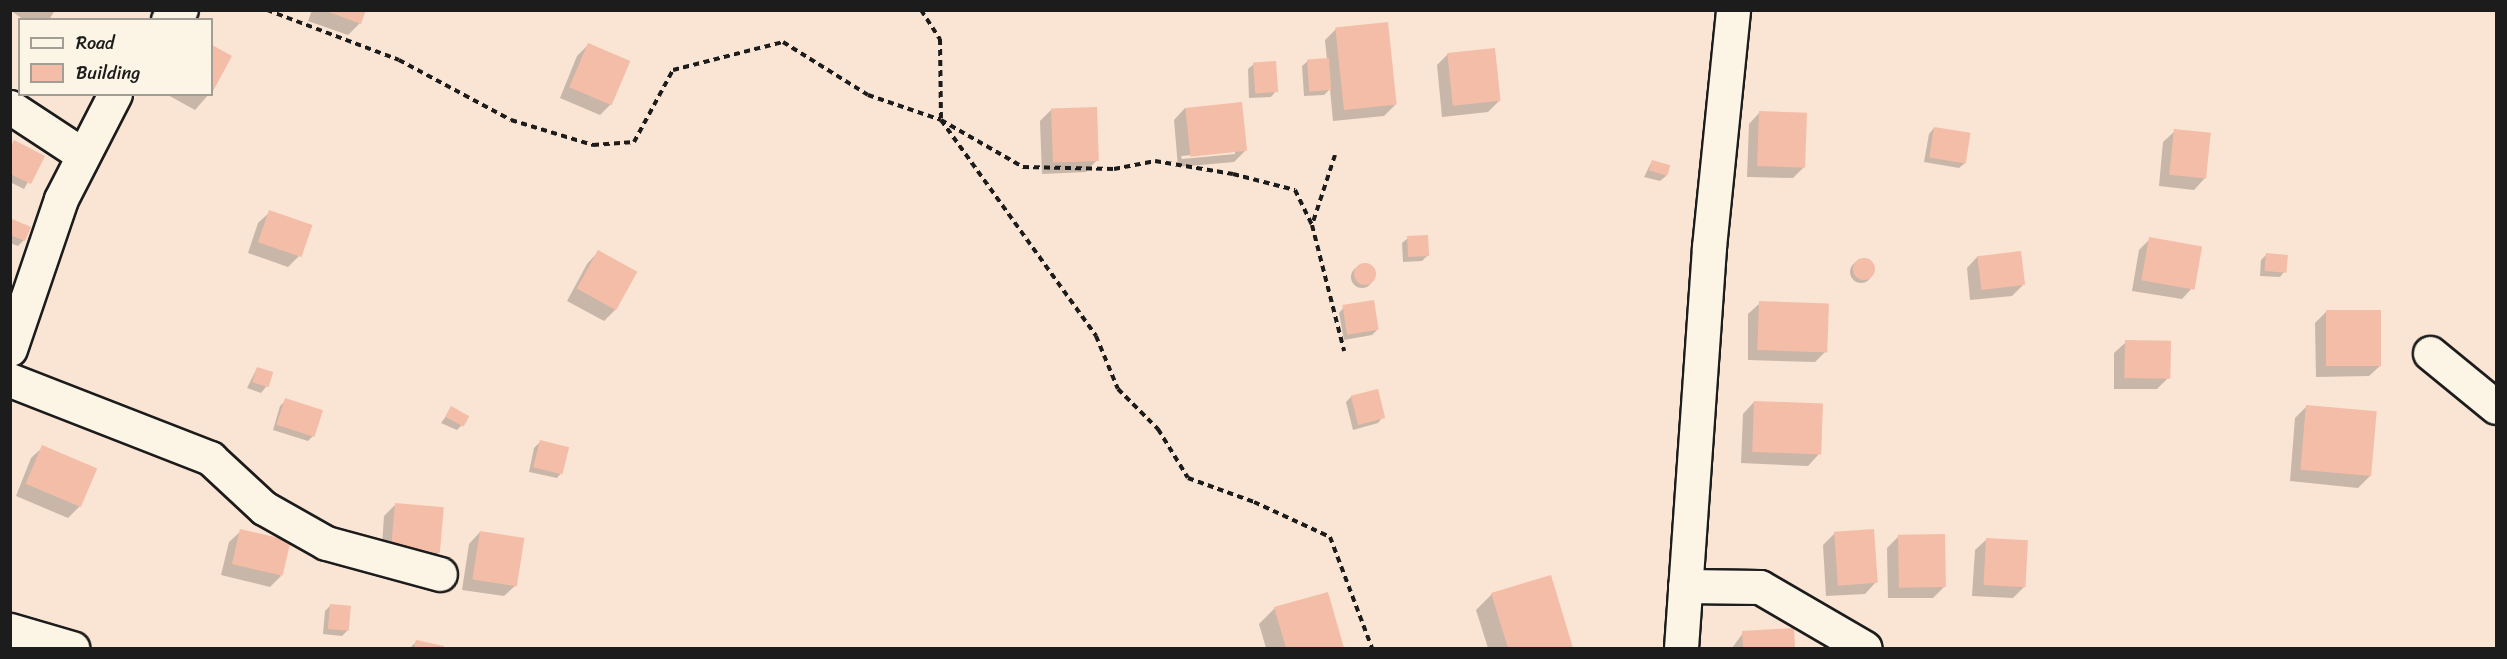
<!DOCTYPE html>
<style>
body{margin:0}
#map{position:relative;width:2507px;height:659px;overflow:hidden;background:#fae4d3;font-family:Sriracha,sans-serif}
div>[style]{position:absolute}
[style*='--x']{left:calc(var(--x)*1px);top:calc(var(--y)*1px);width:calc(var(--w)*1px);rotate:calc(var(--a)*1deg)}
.shadow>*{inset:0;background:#0003}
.round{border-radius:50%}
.building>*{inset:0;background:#f4bda8;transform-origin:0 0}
.path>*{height:4px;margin-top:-2px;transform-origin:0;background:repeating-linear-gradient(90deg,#1c1c1c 0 6px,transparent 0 10.5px)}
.roads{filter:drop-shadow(2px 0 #1c1c1c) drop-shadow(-2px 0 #1c1c1c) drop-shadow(0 2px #1c1c1c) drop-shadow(0 -2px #1c1c1c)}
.minor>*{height:33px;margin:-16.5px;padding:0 16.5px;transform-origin:16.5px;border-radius:16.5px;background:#fcf5e5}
span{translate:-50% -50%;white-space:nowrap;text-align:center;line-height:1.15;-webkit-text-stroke:4.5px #fcf5e5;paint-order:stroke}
.frame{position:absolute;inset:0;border:12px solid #1c1c1c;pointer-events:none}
.legend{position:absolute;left:18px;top:18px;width:195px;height:78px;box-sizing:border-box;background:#fcf5e5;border:2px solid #a29e95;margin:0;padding:8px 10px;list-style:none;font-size:18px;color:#1c1c1c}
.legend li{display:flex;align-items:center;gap:12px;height:30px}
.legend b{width:30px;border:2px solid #a29e95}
</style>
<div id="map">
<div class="shadow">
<div style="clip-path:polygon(10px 10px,55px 10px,49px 20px,24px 20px)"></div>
<div style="clip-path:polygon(312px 10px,364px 10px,360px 23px,348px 35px,308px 21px)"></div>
<div style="clip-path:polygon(1336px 29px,1395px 105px,1384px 116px,1333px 121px,1330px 89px,1324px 95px,1304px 96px,1302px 66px,1308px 61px,1327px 60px,1325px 40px)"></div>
<div style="clip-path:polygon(588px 45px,611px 104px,600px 115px,560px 98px,577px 56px)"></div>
<div style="clip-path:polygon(212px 47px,230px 56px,212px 90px)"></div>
<div style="clip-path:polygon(1448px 54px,1499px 101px,1488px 112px,1442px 117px,1437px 65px)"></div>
<div style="clip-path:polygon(1254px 64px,1276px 91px,1271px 97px,1249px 98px,1248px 69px)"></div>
<div style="clip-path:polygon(166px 94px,209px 94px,195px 110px)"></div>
<div style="clip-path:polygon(evenodd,1185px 108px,1245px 151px,1234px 162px,1178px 167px,1174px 120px,1185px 108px,1235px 151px,1235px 154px,1182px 159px,1181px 156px,1235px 151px)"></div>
<div style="clip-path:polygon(1051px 110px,1097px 160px,1086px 172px,1042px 174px,1040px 121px)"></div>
<div style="clip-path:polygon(1760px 112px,1804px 167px,1793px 178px,1747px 177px,1749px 124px)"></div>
<div style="clip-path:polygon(1934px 128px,1965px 163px,1959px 168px,1924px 162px,1929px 134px)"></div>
<div style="clip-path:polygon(2175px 131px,2205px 178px,2194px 190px,2159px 186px,2163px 142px)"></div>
<div style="clip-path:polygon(15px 142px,43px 156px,24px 189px,10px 182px,10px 146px)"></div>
<div style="clip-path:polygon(1652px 161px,1666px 176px,1660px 181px,1644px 177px)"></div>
<div style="clip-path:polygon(270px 212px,299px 256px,288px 267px,248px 253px,258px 223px)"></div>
<div style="clip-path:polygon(12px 221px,24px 240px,18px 246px,10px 243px)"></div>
<div style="clip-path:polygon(1408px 238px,1428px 255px,1422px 261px,1403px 262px,1402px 243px)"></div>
<div style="clip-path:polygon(2150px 239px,2193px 287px,2182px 299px,2132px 291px,2139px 250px)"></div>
<div style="clip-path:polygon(598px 252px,615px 310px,604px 321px,567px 301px,587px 264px)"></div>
<div style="clip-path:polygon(2267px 254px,2285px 271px,2280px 277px,2260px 276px,2261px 260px)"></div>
<div style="clip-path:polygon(1978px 256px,2023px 285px,2012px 296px,1970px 300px,1967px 268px)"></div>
<div class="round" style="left:1850px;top:261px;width:22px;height:22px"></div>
<div class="round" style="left:1351px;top:266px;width:22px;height:22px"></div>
<div style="clip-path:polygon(1760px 303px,1827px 350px,1815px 362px,1748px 360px,1748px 314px)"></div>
<div style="clip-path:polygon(1344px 307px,1377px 330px,1372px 335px,1344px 340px,1339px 313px)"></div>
<div style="clip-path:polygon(2326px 312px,2381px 365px,2369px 376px,2316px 377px,2315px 323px)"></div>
<div style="clip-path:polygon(2126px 342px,2168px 378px,2157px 389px,2114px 389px,2114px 353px)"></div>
<div style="clip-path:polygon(257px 368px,266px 387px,261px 393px,247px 388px)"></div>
<div style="clip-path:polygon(1352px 396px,1383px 417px,1378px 423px,1353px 430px,1346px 402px)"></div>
<div style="clip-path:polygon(286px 400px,314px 435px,308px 441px,273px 430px,280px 406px)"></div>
<div style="clip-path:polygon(1754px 402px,1819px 454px,1808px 466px,1741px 463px,1743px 414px)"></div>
<div style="clip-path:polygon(2307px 406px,2370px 476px,2358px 488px,2290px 481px,2295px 418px)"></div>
<div style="clip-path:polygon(452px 408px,462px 425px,457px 430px,441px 423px)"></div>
<div style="clip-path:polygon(540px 442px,562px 472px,557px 478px,529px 472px,534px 448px)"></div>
<div style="clip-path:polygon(43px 447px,95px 469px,80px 506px,68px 518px,16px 496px,31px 458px)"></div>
<div style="clip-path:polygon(395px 505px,439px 552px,428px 563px,381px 560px,384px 516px)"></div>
<div style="clip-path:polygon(241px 531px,281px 576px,270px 587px,221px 575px,229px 542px)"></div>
<div style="clip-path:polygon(480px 532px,516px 585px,504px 596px,462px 590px,469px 544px)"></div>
<div style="clip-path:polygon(1835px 533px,1876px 582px,1865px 594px,1826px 596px,1823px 545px)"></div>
<div style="clip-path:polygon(1899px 536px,1945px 586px,1933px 598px,1888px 598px,1887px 548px)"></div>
<div style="clip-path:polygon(1987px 539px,2024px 587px,2013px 598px,1972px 596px,1975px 550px)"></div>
<div style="clip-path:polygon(1550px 577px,1572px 648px,1488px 648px,1476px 610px,1492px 594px)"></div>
<div style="clip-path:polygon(1327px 594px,1342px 648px,1266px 648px,1259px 624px,1275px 608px)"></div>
<div style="clip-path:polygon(330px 606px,348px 630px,342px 636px,323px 634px,325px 611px)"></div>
<div style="clip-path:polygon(1792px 629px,1793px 648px,1732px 648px,1743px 633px)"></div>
<div style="clip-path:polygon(416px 642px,443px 647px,442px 648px,410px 648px)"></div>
</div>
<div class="building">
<div style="clip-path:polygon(323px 10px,366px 10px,361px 24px)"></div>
<div style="left:1388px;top:22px;width:83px;height:53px;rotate:84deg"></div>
<div style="left:588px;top:43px;width:46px;height:48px;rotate:23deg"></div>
<div style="clip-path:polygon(212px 45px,232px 56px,212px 93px)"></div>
<div style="left:1495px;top:48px;width:53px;height:48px;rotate:84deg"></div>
<div style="left:1329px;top:58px;width:32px;height:22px;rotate:86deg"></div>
<div style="left:1276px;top:61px;width:31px;height:23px;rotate:86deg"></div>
<div style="left:1242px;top:102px;width:49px;height:57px;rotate:84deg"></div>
<div style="left:1097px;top:107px;width:54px;height:46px;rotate:88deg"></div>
<div style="left:1759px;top:111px;width:48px;height:55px;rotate:2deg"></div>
<div style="left:1934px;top:127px;width:37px;height:31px;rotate:9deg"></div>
<div style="left:2174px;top:129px;width:37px;height:46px;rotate:6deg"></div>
<div style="clip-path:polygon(14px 140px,45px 156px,31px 184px,10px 174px,10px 148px)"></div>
<div style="left:1652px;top:160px;width:19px;height:11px;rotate:16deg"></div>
<div style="left:269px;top:210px;width:46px;height:34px;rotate:19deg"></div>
<div style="clip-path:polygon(12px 219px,31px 227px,25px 241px,10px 235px)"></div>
<div style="left:1428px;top:235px;width:21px;height:21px;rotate:87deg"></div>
<div style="left:2149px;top:237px;width:54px;height:44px;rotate:10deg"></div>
<div style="left:598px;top:250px;width:45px;height:44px;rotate:29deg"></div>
<div style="left:2021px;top:251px;width:34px;height:44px;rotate:83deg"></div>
<div style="left:2266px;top:253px;width:22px;height:18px;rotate:5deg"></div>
<div class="round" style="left:1853px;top:258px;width:22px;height:22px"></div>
<div class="round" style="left:1354px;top:263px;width:22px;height:22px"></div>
<div style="left:1374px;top:300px;width:30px;height:32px;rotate:81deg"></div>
<div style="left:1759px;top:301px;width:70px;height:49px;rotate:2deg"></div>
<div style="left:2326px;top:310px;width:55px;height:56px"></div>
<div style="left:2125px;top:340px;width:46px;height:38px;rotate:1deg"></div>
<div style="left:257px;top:367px;width:17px;height:16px;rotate:17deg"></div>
<div style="left:1378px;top:389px;width:30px;height:28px;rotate:76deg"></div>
<div style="left:285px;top:398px;width:40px;height:28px;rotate:18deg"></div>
<div style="left:1754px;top:401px;width:69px;height:51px;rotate:2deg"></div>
<div style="left:2306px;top:405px;width:71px;height:65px;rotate:5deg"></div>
<div style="left:451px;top:406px;width:21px;height:12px;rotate:29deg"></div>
<div style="left:540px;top:440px;width:30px;height:28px;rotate:14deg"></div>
<div style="left:42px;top:445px;width:60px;height:42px;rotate:23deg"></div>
<div style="left:395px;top:503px;width:49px;height:46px;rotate:5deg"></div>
<div style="left:240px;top:529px;width:52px;height:36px;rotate:13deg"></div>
<div style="left:1874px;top:529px;width:54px;height:40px;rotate:86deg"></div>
<div style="left:480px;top:531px;width:45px;height:49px;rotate:9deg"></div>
<div style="left:1945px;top:534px;width:53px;height:47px;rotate:89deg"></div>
<div style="left:1986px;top:538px;width:42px;height:47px;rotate:3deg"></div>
<div style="clip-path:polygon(1551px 575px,1573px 648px,1508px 648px,1491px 593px)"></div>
<div style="clip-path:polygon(1328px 592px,1344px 648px,1286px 648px,1274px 607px)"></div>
<div style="left:330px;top:604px;width:21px;height:25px;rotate:5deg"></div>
<div style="clip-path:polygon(1794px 628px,1795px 648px,1743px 648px,1742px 631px)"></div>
<div style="clip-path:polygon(416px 640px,444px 646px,444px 648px,414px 648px)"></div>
</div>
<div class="path">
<div style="--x:267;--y:10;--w:141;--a:20.7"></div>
<div style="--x:399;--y:60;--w:127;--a:28.2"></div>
<div style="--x:511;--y:120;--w:86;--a:17"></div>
<div style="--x:593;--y:145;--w:41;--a:-4.2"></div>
<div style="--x:634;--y:142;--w:82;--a:-61.6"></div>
<div style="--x:673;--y:70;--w:114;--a:-14.3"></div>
<div style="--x:783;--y:42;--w:100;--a:31.9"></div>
<div style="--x:868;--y:95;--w:77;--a:18.9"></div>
<div style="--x:941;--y:120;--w:266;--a:54.3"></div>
<div style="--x:1096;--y:336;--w:57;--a:67.5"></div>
<div style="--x:1118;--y:389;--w:57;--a:45"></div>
<div style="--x:1158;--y:429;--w:57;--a:58.5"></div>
<div style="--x:1188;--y:478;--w:70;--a:20"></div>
<div style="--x:1254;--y:502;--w:84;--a:24.7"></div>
<div style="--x:1330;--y:537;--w:119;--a:69.3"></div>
<div style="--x:921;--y:10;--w:35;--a:57"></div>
<div style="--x:940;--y:39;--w:81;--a:89.3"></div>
<div style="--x:941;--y:120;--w:95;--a:29.8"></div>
<div style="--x:1023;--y:167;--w:91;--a:1.3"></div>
<div style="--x:1114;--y:169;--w:42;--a:-11"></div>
<div style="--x:1155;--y:161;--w:79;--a:9.5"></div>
<div style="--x:1233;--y:174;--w:64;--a:14.5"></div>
<div style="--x:1295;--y:190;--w:39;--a:64"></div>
<div style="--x:1335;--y:155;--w:74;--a:108.2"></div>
<div style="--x:1312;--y:225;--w:130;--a:75.7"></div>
</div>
<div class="roads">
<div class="minor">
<div style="--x:168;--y:20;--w:16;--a:-38"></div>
<div style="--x:10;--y:107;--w:87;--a:33.3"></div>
<div style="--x:10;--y:349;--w:158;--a:-71.2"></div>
<div style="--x:61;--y:199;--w:118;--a:-62.8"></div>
<div style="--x:2430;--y:353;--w:85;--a:39.3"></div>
<div style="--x:10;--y:380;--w:215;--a:21.3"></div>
<div style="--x:210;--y:458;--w:74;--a:42.8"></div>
<div style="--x:264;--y:508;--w:71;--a:29.4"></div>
<div style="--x:326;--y:543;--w:118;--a:15.2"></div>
<div style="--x:1685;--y:586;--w:75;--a:0.8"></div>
<div style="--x:1760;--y:587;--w:121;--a:30.2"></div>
<div style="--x:10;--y:630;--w:65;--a:16.2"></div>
<div style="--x:1681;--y:648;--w:402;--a:-86"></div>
<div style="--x:1709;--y:247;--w:238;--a:-84.2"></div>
</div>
</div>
<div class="frame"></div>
<ul class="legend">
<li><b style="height:8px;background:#fcf5e5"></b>Road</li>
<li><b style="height:16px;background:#f4bda8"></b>Building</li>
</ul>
</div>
